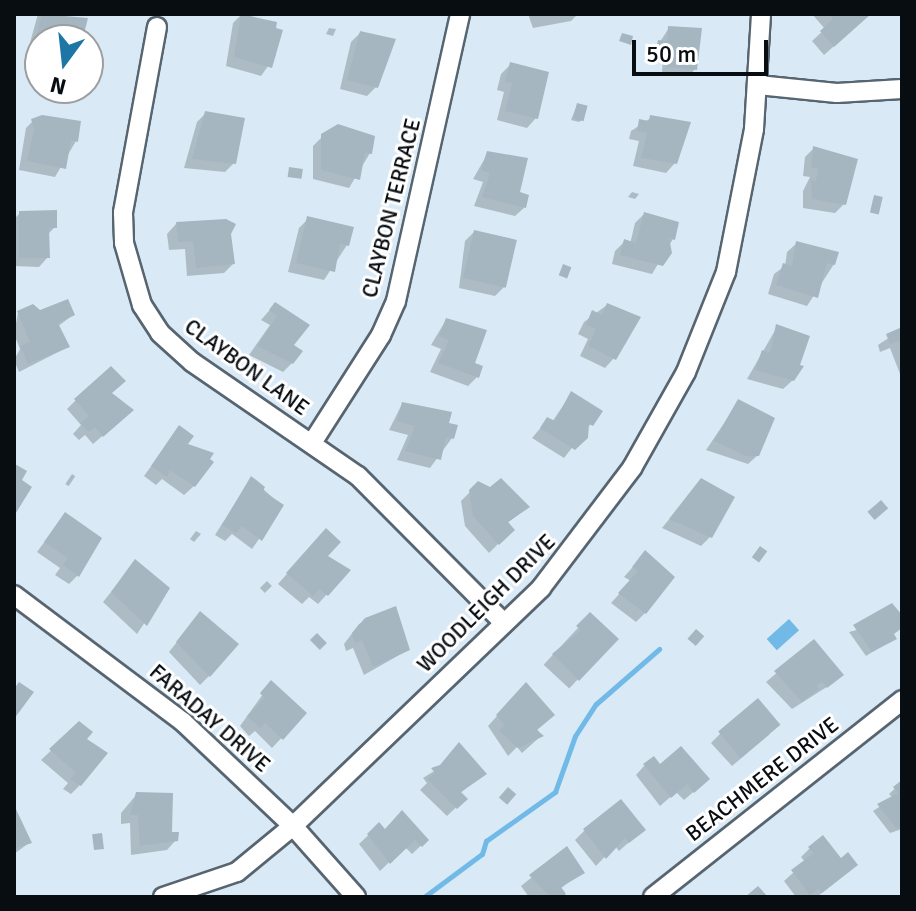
<!DOCTYPE html>
<style>
body{margin:0}
#map{position:relative;width:916px;height:911px;overflow:hidden;background:#d9eaf6;font-family:Signika,sans-serif}
div>[style]{position:absolute}
[style*='--x']{left:calc(var(--x)*1px);top:calc(var(--y)*1px);width:calc(var(--w)*1px);rotate:calc(var(--a)*1deg)}
.water>*{inset:0;background:#71b9e6;transform-origin:0 0}
.shadow>*{inset:0;background:#0003;transform-origin:0 0}
.stream>*{height:5px;margin:-2.5px;padding:0 2.5px;transform-origin:2.5px;border-radius:2.5px;background:#71b9e6}
.building>*{inset:0;background:#a6b6c1;transform-origin:0 0}
.roads{filter:drop-shadow(2px 0 #576570) drop-shadow(-2px 0 #576570) drop-shadow(0 2px #576570) drop-shadow(0 -2px #576570)}
.minor>*{height:18px;margin:-9px;padding:0 9px;transform-origin:9px;border-radius:9px;background:#fff}
span{translate:-50% -50%;white-space:nowrap;text-align:center;line-height:1.15;-webkit-text-stroke:6px #fff;paint-order:stroke}
.street-label{font-size:22px;color:#080d11}
.frame{position:absolute;inset:0;border:16px solid #080d11;pointer-events:none}
.north{position:absolute;left:24px;top:24px;width:80px;height:80px;box-sizing:border-box;background:#fff;border:2px solid #9c9ea0;border-radius:50%;rotate:195deg;font-size:22px;font-weight:700;line-height:32px;text-align:center;color:#080d11}
.north::after{content:'';display:block;margin:auto;width:28px;height:36px;background:#1e76a5;clip-path:polygon(50% 0,100% 100%,50% 72%,0 100%)}
.scale{position:absolute;left:632px;top:40px;width:136px;height:36px;box-sizing:border-box;border:4px solid #080d11;border-top:0;padding-left:10px;font-size:24px;line-height:28px;white-space:nowrap;color:#080d11;-webkit-text-stroke:6px #fff;paint-order:stroke}
</style>
<div id="map">
<div class="water">
<div style="left:789px;top:619px;width:15px;height:30px;rotate:48deg"></div>
</div>
<div class="shadow">
<div style="clip-path:polygon(38px 14px,85px 19px,78px 40px,40px 40px,40px 68px,24px 64px)"></div>
<div style="clip-path:polygon(242px 14px,274px 29px,276px 55px,261px 76px,226px 66px,233px 23px)"></div>
<div style="clip-path:polygon(528px 14px,578px 14px,571px 21px,533px 28px)"></div>
<div style="clip-path:polygon(812px 14px,870px 14px,824px 55px,812px 41px,825px 29px)"></div>
<div style="clip-path:polygon(329px 28px,336px 29px,333px 36px,326px 34px)"></div>
<div style="clip-path:polygon(669px 28px,695px 69px,690px 75px,662px 73px,663px 56px,652px 54px)"></div>
<div style="clip-path:polygon(360px 33px,376px 87px,367px 96px,340px 89px,351px 42px)"></div>
<div style="clip-path:polygon(510px 65px,536px 118px,527px 128px,497px 120px,504px 92px,497px 90px,501px 74px)"></div>
<div style="clip-path:polygon(577px 105px,582px 120px,579px 122px,571px 120px)"></div>
<div style="clip-path:polygon(206px 113px,234px 163px,225px 172px,184px 168px,197px 122px)"></div>
<div style="clip-path:polygon(651px 118px,675px 163px,666px 173px,633px 166px,639px 141px,629px 139px,631px 131px)"></div>
<div style="clip-path:polygon(35px 119px,76px 141px,55px 177px,19px 170px,26px 128px)"></div>
<div style="clip-path:polygon(323px 136px,370px 153px,349px 188px,313px 179px,313px 146px)"></div>
<div style="clip-path:polygon(814px 148px,844px 204px,835px 213px,803px 208px,803px 191px,810px 177px,803px 176px,805px 157px)"></div>
<div style="clip-path:polygon(488px 153px,525px 207px,515px 216px,474px 206px,483px 182px,473px 179px)"></div>
<div style="clip-path:polygon(632px 192px,639px 194px,635px 199px,628px 197px)"></div>
<div style="clip-path:polygon(20px 213px,55px 227px,47px 235px,48px 257px,39px 267px,14px 266px,14px 219px)"></div>
<div style="clip-path:polygon(644px 214px,673px 239px,652px 274px,612px 264px,615px 251px,624px 242px,630px 244px,635px 223px)"></div>
<div style="clip-path:polygon(308px 219px,347px 245px,324px 280px,288px 272px,299px 228px)"></div>
<div style="clip-path:polygon(176px 224px,229px 234px,233px 264px,224px 273px,187px 276px,185px 249px,169px 250px,167px 234px)"></div>
<div style="clip-path:polygon(474px 232px,504px 287px,495px 296px,459px 288px,465px 241px)"></div>
<div style="clip-path:polygon(797px 243px,834px 264px,807px 306px,768px 294px,774px 274px,785px 266px,787px 252px)"></div>
<div style="clip-path:polygon(275px 304px,291px 345px,292px 363px,283px 372px,249px 355px,270px 325px,261px 320px)"></div>
<div style="clip-path:polygon(607px 305px,614px 358px,605px 368px,580px 356px,588px 339px,578px 334px,584px 322px)"></div>
<div style="clip-path:polygon(18px 313px,73px 315px,57px 327px,68px 347px,19px 372px,14px 360px,20px 349px,14px 334px)"></div>
<div style="clip-path:polygon(446px 320px,477px 377px,468px 386px,430px 372px,441px 349px,431px 345px)"></div>
<div style="clip-path:polygon(777px 327px,793px 380px,783px 389px,747px 379px)"></div>
<div style="clip-path:polygon(902px 329px,902px 379px,890px 348px,880px 352px,878px 345px)"></div>
<div style="clip-path:polygon(110px 394px,122px 419px,93px 444px,85px 435px,79px 440px,73px 434px,81px 425px,67px 409px,76px 400px)"></div>
<div style="clip-path:polygon(571px 394px,600px 412px,564px 458px,532px 438px,548px 419px,552px 422px)"></div>
<div style="clip-path:polygon(739px 401px,758px 455px,748px 464px,706px 450px)"></div>
<div style="clip-path:polygon(402px 404px,447px 425px,452px 438px,430px 468px,397px 460px,408px 435px,389px 430px)"></div>
<div style="clip-path:polygon(179px 427px,194px 486px,184px 495px,162px 479px,156px 485px,144px 476px)"></div>
<div style="left:72px;top:474px;width:4px;height:12px;rotate:34deg"></div>
<div style="clip-path:polygon(251px 478px,282px 506px,252px 549px,232px 534px,225px 541px,215px 535px)"></div>
<div style="clip-path:polygon(701px 480px,710px 537px,701px 546px,662px 528px)"></div>
<div style="clip-path:polygon(479px 483px,528px 507px,506px 524px,512px 530px,489px 553px,465px 526px,461px 501px)"></div>
<div style="clip-path:polygon(65px 514px,78px 575px,69px 584px,55px 575px,60px 568px,37px 552px)"></div>
<div style="clip-path:polygon(196px 531px,201px 534px,194px 542px,190px 539px)"></div>
<div style="clip-path:polygon(317px 540px,325px 556px,348px 571px,318px 604px,309px 597px,302px 604px,278px 584px)"></div>
<div style="clip-path:polygon(645px 553px,645px 613px,636px 622px,611px 603px,631px 581px,624px 577px)"></div>
<div style="clip-path:polygon(135px 562px,168px 588px,137px 634px,103px 602px)"></div>
<div style="left:267px;top:581px;width:7px;height:10px;rotate:45deg"></div>
<div style="clip-path:polygon(395px 608px,408px 650px,364px 675px,353px 648px,346px 651px,344px 644px,359px 624px)"></div>
<div style="left:590px;top:615px;width:35px;height:68px;rotate:43deg"></div>
<div style="clip-path:polygon(902px 618px,902px 627px,892px 634px,895px 638px,866px 656px,849px 632px)"></div>
<div style="clip-path:polygon(192px 623px,209px 676px,200px 685px,169px 652px)"></div>
<div style="clip-path:polygon(814px 641px,833px 683px,792px 709px,766px 682px)"></div>
<div style="clip-path:polygon(271px 683px,304px 714px,272px 748px,255px 731px,249px 736px,240px 726px)"></div>
<div style="clip-path:polygon(517px 694px,541px 736px,522px 753px,517px 747px,508px 756px,488px 726px)"></div>
<div style="clip-path:polygon(79px 724px,84px 740px,80px 785px,71px 794px,63px 789px,68px 783px,41px 760px)"></div>
<div style="clip-path:polygon(720px 734px,770px 734px,732px 766px,711px 743px)"></div>
<div style="clip-path:polygon(644px 766px,659px 767px,698px 788px,684px 800px,676px 792px,660px 806px,636px 775px)"></div>
<div style="clip-path:polygon(439px 768px,484px 773px,459px 794px,465px 799px,447px 816px,420px 790px,427px 783px,423px 778px)"></div>
<div style="clip-path:polygon(902px 782px,902px 829px,890px 833px,873px 811px,893px 798px,889px 794px)"></div>
<div style="clip-path:polygon(137px 794px,176px 840px,167px 850px,131px 855px,130px 823px,121px 824px,121px 813px)"></div>
<div style="clip-path:polygon(14px 813px,29px 843px,14px 854px)"></div>
<div style="clip-path:polygon(379px 825px,384px 831px,427px 840px,412px 854px,405px 847px,380px 871px,359px 844px)"></div>
<div style="clip-path:polygon(643px 830px,619px 851px,615px 846px,596px 866px,575px 840px,584px 831px)"></div>
<div style="clip-path:polygon(810px 848px,856px 865px,817px 897px,796px 897px,784px 881px,805px 862px,801px 857px)"></div>
<div style="clip-path:polygon(567px 849px,582px 872px,560px 889px,560px 897px,529px 897px,521px 886px)"></div>
</div>
<div class="stream">
<div style="--x:424;--y:897;--w:72;--a:-36.6"></div>
<div style="--x:482;--y:854;--w:14;--a:-73"></div>
<div style="--x:486;--y:841;--w:85;--a:-35.4"></div>
<div style="--x:555;--y:792;--w:59;--a:-70.3"></div>
<div style="--x:575;--y:736;--w:38;--a:-57"></div>
<div style="--x:596;--y:704;--w:84;--a:-41.1"></div>
</div>
<div class="building">
<div style="clip-path:polygon(42px 14px,88px 18px,83px 38px,70px 34px,68px 40px,40px 40px,40px 57px,32px 55px)"></div>
<div style="clip-path:polygon(241px 14px,277px 22px,276px 28px,283px 30px,272px 68px,234px 57px)"></div>
<div style="clip-path:polygon(829px 14px,871px 14px,834px 47px,820px 31px,833px 19px)"></div>
<div style="clip-path:polygon(668px 26px,702px 28px,697px 70px,667px 67px,668px 51px,656px 49px,658px 40px,667px 41px)"></div>
<div style="clip-path:polygon(360px 31px,396px 39px,378px 88px,347px 80px)"></div>
<div style="clip-path:polygon(622px 33px,633px 36px,631px 45px,619px 41px)"></div>
<div style="clip-path:polygon(510px 62px,549px 72px,538px 119px,505px 111px,512px 83px,505px 82px)"></div>
<div style="left:577px;top:103px;width:11px;height:16px;rotate:15deg"></div>
<div style="clip-path:polygon(205px 111px,245px 118px,236px 164px,192px 159px)"></div>
<div style="clip-path:polygon(42px 115px,81px 121px,78px 142px,71px 140px,66px 169px,27px 161px,34px 130px,31px 119px)"></div>
<div style="clip-path:polygon(650px 115px,691px 122px,677px 164px,641px 158px,647px 133px,637px 131px,639px 119px,649px 121px)"></div>
<div style="clip-path:polygon(338px 124px,375px 136px,372px 154px,365px 153px,360px 180px,321px 170px,321px 134px)"></div>
<div style="clip-path:polygon(813px 146px,858px 159px,846px 205px,812px 199px,811px 180px,816px 181px,818px 169px,811px 167px)"></div>
<div style="clip-path:polygon(487px 151px,528px 158px,520px 192px,529px 195px,526px 208px,482px 197px,490px 173px,481px 170px)"></div>
<div style="left:289px;top:167px;width:14px;height:10px;rotate:8deg"></div>
<div style="left:874px;top:195px;width:9px;height:18px;rotate:13deg"></div>
<div style="clip-path:polygon(57px 210px,57px 228px,49px 228px,50px 258px,19px 258px,19px 211px)"></div>
<div style="clip-path:polygon(644px 212px,679px 222px,675px 240px,669px 238px,672px 253px,663px 266px,620px 255px,624px 239px,636px 243px)"></div>
<div style="clip-path:polygon(307px 216px,354px 227px,349px 246px,340px 244px,335px 272px,296px 263px)"></div>
<div style="clip-path:polygon(226px 219px,236px 224px,231px 234px,235px 264px,196px 268px,193px 241px,178px 242px,176px 222px)"></div>
<div style="left:474px;top:230px;width:44px;height:49px;rotate:13deg"></div>
<div style="clip-path:polygon(796px 241px,839px 252px,835px 265px,827px 263px,818px 298px,776px 285px,783px 263px,792px 266px)"></div>
<div style="left:563px;top:264px;width:9px;height:12px;rotate:21deg"></div>
<div style="clip-path:polygon(68px 299px,75px 315px,58px 323px,70px 347px,28px 364px,20px 346px,30px 342px,17px 311px,33px 304px,40px 310px)"></div>
<div style="clip-path:polygon(275px 302px,310px 325px,294px 345px,303px 351px,293px 364px,257px 346px,277px 316px,269px 310px)"></div>
<div style="clip-path:polygon(607px 303px,641px 317px,616px 360px,588px 346px,596px 329px,586px 325px,592px 310px,602px 315px)"></div>
<div style="clip-path:polygon(446px 318px,487px 330px,475px 363px,483px 366px,479px 378px,438px 363px,449px 340px,439px 336px)"></div>
<div style="clip-path:polygon(776px 324px,810px 336px,800px 365px,804px 366px,794px 381px,755px 370px,762px 350px,770px 353px)"></div>
<div style="clip-path:polygon(902px 327px,902px 348px,899px 341px,890px 344px,886px 334px)"></div>
<div style="clip-path:polygon(111px 366px,126px 381px,112px 393px,134px 410px,103px 437px,95px 427px,89px 432px,80px 423px,89px 416px,74px 399px)"></div>
<div style="clip-path:polygon(571px 391px,603px 411px,593px 426px,589px 424px,588px 438px,575px 450px,540px 428px,547px 417px,555px 421px)"></div>
<div style="clip-path:polygon(738px 399px,775px 418px,759px 456px,746px 456px,714px 441px)"></div>
<div style="clip-path:polygon(402px 402px,452px 412px,449px 423px,458px 425px,454px 439px,446px 437px,441px 460px,405px 451px,415px 426px,397px 421px)"></div>
<div style="clip-path:polygon(179px 425px,194px 436px,188px 444px,214px 453px,210px 459px,214px 462px,195px 487px,170px 470px,167px 477px,151px 466px)"></div>
<div style="clip-path:polygon(15px 464px,27px 471px,22px 480px,32px 487px,14px 516px)"></div>
<div style="clip-path:polygon(251px 476px,265px 487px,263px 491px,284px 505px,262px 541px,242px 526px,236px 533px,222px 525px)"></div>
<div style="clip-path:polygon(501px 478px,530px 507px,508px 522px,515px 530px,499px 545px,473px 516px,469px 490px,478px 481px,490px 487px)"></div>
<div style="clip-path:polygon(701px 478px,735px 497px,712px 538px,669px 519px)"></div>
<div style="left:881px;top:500px;width:11px;height:18px;rotate:49deg"></div>
<div style="clip-path:polygon(65px 512px,102px 538px,79px 577px,63px 565px,68px 558px,44px 542px)"></div>
<div style="clip-path:polygon(326px 528px,341px 542px,328px 556px,351px 570px,328px 596px,319px 589px,313px 596px,286px 573px)"></div>
<div style="left:760px;top:546px;width:9px;height:14px;rotate:36deg"></div>
<div style="clip-path:polygon(645px 550px,675px 577px,646px 614px,618px 593px,638px 571px,632px 567px)"></div>
<div style="clip-path:polygon(135px 559px,170px 588px,147px 626px,111px 592px)"></div>
<div style="clip-path:polygon(892px 603px,902px 615px,902px 628px,894px 634px,897px 639px,872px 652px,853px 625px)"></div>
<div style="clip-path:polygon(396px 606px,410px 650px,373px 667px,362px 640px,355px 643px,352px 633px,365px 618px)"></div>
<div style="clip-path:polygon(200px 611px,239px 644px,210px 677px,176px 642px)"></div>
<div style="clip-path:polygon(590px 612px,619px 639px,579px 681px,552px 654px,581px 630px,576px 626px)"></div>
<div style="left:696px;top:629px;width:11px;height:13px;rotate:41deg"></div>
<div style="left:317px;top:633px;width:14px;height:10px;rotate:45deg"></div>
<div style="clip-path:polygon(814px 639px,844px 675px,827px 688px,822px 682px,816px 686px,819px 689px,802px 702px,774px 671px)"></div>
<div style="clip-path:polygon(271px 680px,307px 713px,283px 740px,265px 723px,260px 728px,247px 716px,264px 698px,260px 693px)"></div>
<div style="clip-path:polygon(19px 682px,34px 692px,14px 719px,14px 689px)"></div>
<div style="clip-path:polygon(526px 682px,555px 715px,537px 730px,544px 736px,518px 748px,499px 731px,504px 725px,496px 715px)"></div>
<div style="left:758px;top:698px;width:35px;height:52px;rotate:50deg"></div>
<div style="clip-path:polygon(79px 721px,93px 732px,87px 739px,108px 753px,81px 786px,70px 779px,76px 773px,49px 749px)"></div>
<div style="clip-path:polygon(459px 742px,487px 774px,461px 792px,468px 799px,457px 809px,427px 779px,435px 773px,431px 768px,440px 765px)"></div>
<div style="clip-path:polygon(681px 746px,710px 779px,694px 793px,687px 784px,671px 798px,643px 764px,654px 756px,660px 764px)"></div>
<div style="clip-path:polygon(902px 780px,902px 825px,897px 829px,877px 804px,898px 793px,893px 787px)"></div>
<div style="left:508px;top:787px;width:11px;height:14px;rotate:41deg"></div>
<div style="clip-path:polygon(136px 792px,173px 793px,172px 832px,179px 832px,178px 841px,140px 846px,138px 815px,130px 815px)"></div>
<div style="clip-path:polygon(621px 799px,646px 830px,629px 843px,625px 838px,606px 859px,583px 829px)"></div>
<div style="clip-path:polygon(14px 805px,32px 843px,16px 848px,14px 845px)"></div>
<div style="clip-path:polygon(402px 810px,429px 840px,422px 847px,415px 840px,390px 864px,367px 834px,379px 822px,385px 829px)"></div>
<div style="left:102px;top:833px;width:16px;height:10px;rotate:83deg"></div>
<div style="clip-path:polygon(823px 835px,841px 858px,848px 852px,858px 865px,822px 893px,818px 889px,810px 895px,791px 870px,814px 853px,808px 847px)"></div>
<div style="clip-path:polygon(567px 846px,585px 873px,561px 887px,566px 894px,562px 897px,550px 897px,529px 875px)"></div>
<div style="clip-path:polygon(758px 886px,768px 897px,745px 897px)"></div>
</div>
<div class="roads">
<div class="minor">
<div style="--x:157;--y:27;--w:189;--a:100.4"></div>
<div style="--x:123;--y:213;--w:30;--a:88"></div>
<div style="--x:124;--y:243;--w:65;--a:73.8"></div>
<div style="--x:142;--y:305;--w:33;--a:57"></div>
<div style="--x:160;--y:333;--w:43;--a:42.2"></div>
<div style="--x:192;--y:362;--w:201;--a:34.5"></div>
<div style="--x:358;--y:476;--w:207;--a:45.2"></div>
<div style="--x:758;--y:85;--w:79;--a:5.8"></div>
<div style="--x:837;--y:93;--w:65;--a:-3.5"></div>
<div style="--x:312;--y:443;--w:128;--a:-57.4"></div>
<div style="--x:381;--y:335;--w:37;--a:-66"></div>
<div style="--x:396;--y:301;--w:294;--a:-77.4"></div>
<div style="--x:14;--y:595;--w:211;--a:36.9"></div>
<div style="--x:183;--y:722;--w:151;--a:43.4"></div>
<div style="--x:293;--y:826;--w:95;--a:48.4"></div>
<div style="--x:163;--y:897;--w:78;--a:-18.7"></div>
<div style="--x:237;--y:872;--w:72;--a:-39.4"></div>
<div style="--x:293;--y:826;--w:344;--a:-43.8"></div>
<div style="--x:541;--y:588;--w:151;--a:-52.8"></div>
<div style="--x:632;--y:468;--w:110;--a:-60.6"></div>
<div style="--x:686;--y:372;--w:108;--a:-68.2"></div>
<div style="--x:726;--y:272;--w:146;--a:-78.9"></div>
<div style="--x:754;--y:129;--w:115;--a:-86.5"></div>
<div style="--x:653;--y:897;--w:318;--a:-38.3"></div>
</div>
</div>
<div class="street-label">
<span style="left:391px;top:208px;rotate:-76deg">CLAYBON TERRACE</span>
<span style="left:247px;top:367px;rotate:36deg">CLAYBON LANE</span>
<span style="left:486px;top:603px;rotate:-45deg">WOODLEIGH DRIVE</span>
<span style="left:210px;top:718px;rotate:41deg">FARADAY DRIVE</span>
<span style="left:762px;top:779px;rotate:-38deg">BEACHMERE DRIVE</span>
</div>
<div class="frame"></div>
<div class="north">N</div>
<div class="scale">50 m</div>
</div>
